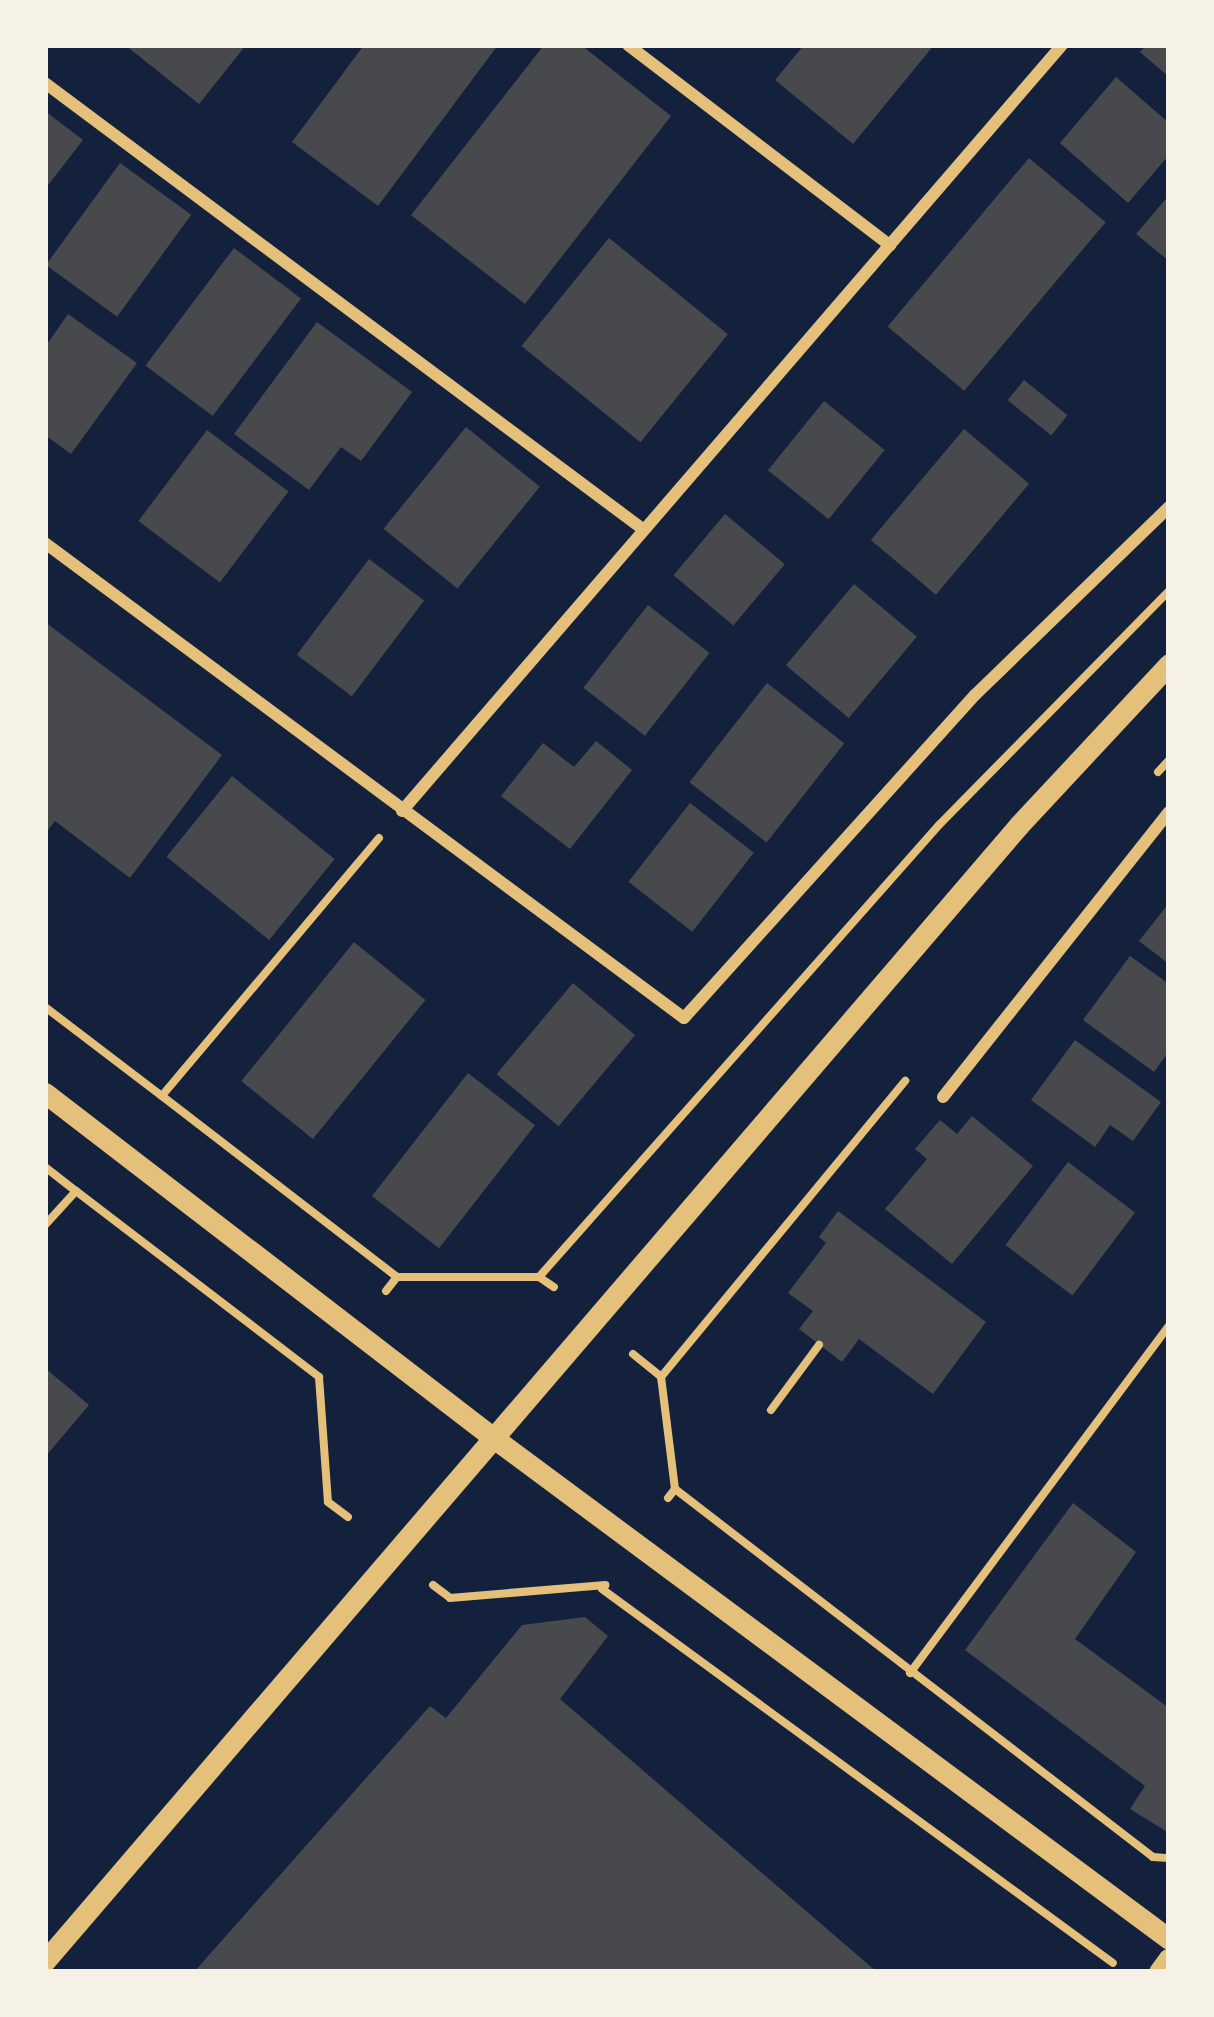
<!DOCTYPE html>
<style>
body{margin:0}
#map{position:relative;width:1214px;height:2017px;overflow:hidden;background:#14213d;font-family:Ubuntu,sans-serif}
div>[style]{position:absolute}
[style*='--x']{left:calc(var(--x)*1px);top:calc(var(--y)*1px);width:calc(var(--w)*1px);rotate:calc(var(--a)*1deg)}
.building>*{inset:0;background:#48494c;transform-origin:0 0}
.path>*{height:8px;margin:-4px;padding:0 4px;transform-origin:4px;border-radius:4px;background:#e5c07b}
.minor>*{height:12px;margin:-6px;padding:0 6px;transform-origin:6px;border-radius:6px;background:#e5c07b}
.tertiary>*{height:21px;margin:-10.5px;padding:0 10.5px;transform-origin:10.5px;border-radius:10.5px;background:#e5c07b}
span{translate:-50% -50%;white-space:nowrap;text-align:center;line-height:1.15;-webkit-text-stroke:9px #f6f1e7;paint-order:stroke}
.frame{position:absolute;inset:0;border:48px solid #f6f1e7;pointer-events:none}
</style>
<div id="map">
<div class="building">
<div style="clip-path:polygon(125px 45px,246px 45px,199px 104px)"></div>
<div style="clip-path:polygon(364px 45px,498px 45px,378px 206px,292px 142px)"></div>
<div style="clip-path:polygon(544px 45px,581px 45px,671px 116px,525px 304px,411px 215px)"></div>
<div style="clip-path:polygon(804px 45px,934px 45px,853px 144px,775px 80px)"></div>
<div style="clip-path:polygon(1147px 45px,1169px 45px,1169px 77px,1140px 52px)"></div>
<div style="clip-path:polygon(1116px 77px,1169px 123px,1169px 155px,1128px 203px,1060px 143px)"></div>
<div style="clip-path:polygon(45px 111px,83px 140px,45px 189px)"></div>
<div style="left:1029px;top:158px;width:100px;height:220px;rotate:40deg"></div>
<div style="left:120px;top:163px;width:88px;height:126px;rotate:36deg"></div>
<div style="clip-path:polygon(1169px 195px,1169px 261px,1136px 234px)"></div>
<div style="left:609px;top:238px;width:153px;height:139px;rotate:39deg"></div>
<div style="left:234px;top:248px;width:84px;height:147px;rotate:37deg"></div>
<div style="clip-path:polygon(68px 314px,137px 363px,71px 454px,45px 435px,45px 347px)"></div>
<div style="clip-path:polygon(317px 322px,412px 392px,361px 461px,341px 447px,309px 490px,234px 434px)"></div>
<div style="left:1024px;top:380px;width:56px;height:26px;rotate:39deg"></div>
<div style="left:824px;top:401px;width:78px;height:89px;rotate:39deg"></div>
<div style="left:466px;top:427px;width:95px;height:131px;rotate:39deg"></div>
<div style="left:964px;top:429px;width:85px;height:145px;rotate:40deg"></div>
<div style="left:207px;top:430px;width:102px;height:114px;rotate:37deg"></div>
<div style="left:725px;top:514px;width:78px;height:80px;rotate:40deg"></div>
<div style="left:369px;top:559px;width:69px;height:120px;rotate:37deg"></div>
<div style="left:854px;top:584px;width:82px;height:106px;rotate:40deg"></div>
<div style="left:648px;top:605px;width:78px;height:105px;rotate:38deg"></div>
<div style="clip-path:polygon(45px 622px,222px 755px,130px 878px,55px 821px,45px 834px)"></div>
<div style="left:767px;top:683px;width:98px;height:126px;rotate:38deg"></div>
<div style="clip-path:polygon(596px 741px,632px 770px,570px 849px,501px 796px,543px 743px,574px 767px)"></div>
<div style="left:232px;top:776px;width:132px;height:104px;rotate:39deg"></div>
<div style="left:690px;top:803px;width:81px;height:100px;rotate:38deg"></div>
<div style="clip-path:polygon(1169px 903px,1169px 964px,1139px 941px)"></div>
<div style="left:354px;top:942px;width:92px;height:179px;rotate:39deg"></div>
<div style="clip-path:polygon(1130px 956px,1169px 984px,1169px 1051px,1154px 1072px,1083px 1020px)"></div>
<div style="left:573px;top:983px;width:81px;height:119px;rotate:40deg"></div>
<div style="clip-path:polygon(1075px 1040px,1161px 1102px,1133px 1141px,1110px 1125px,1095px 1147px,1031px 1100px)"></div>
<div style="left:468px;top:1073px;width:85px;height:156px;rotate:38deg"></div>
<div style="clip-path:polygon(972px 1116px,1033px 1166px,952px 1264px,885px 1209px,927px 1159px,915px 1149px,940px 1120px,957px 1134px)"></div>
<div style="left:1068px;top:1162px;width:84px;height:104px;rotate:37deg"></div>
<div style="clip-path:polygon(838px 1211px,986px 1322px,933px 1394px,859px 1339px,842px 1362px,799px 1329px,813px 1311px,788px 1293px,826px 1243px,819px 1237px)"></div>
<div style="clip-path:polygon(45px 1368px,89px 1405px,45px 1457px)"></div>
<div style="clip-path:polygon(1073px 1503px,1136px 1552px,1075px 1639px,1169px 1708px,1169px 1833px,1130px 1809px,1145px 1786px,965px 1650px)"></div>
<div style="clip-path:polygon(585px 1617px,608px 1636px,560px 1699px,877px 1972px,194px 1972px,430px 1706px,446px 1718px,522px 1625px)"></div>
</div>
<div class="path">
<div style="--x:1158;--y:772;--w:16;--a:-47"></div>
<div style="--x:379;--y:838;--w:337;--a:130.1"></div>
<div style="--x:162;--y:1096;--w:297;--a:37.6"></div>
<div style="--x:45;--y:1007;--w:147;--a:37.3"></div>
<div style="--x:45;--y:1167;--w:39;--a:38"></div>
<div style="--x:45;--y:1225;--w:46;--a:-47.6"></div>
<div style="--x:76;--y:1191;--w:306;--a:37.4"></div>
<div style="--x:539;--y:1277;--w:18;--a:34"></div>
<div style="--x:386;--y:1291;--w:18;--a:-52"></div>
<div style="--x:397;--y:1277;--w:142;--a:0"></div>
<div style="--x:539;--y:1277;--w:604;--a:-48.49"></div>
<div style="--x:939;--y:825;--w:328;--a:-45.5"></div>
<div style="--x:633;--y:1354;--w:36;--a:39"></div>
<div style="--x:319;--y:1377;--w:125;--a:85.9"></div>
<div style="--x:328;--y:1502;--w:25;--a:37"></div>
<div style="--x:771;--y:1410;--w:81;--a:-53.6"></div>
<div style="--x:675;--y:1489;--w:603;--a:37.59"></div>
<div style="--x:1153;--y:1857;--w:16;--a:4"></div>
<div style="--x:668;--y:1498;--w:11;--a:-52"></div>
<div style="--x:675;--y:1489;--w:113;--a:-97.1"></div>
<div style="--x:661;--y:1377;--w:384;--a:-50.5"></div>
<div style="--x:433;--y:1585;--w:21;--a:37"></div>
<div style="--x:450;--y:1598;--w:156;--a:-4.8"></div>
<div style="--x:602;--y:1589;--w:633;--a:36.2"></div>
<div style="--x:910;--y:1673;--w:434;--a:-53.3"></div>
</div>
<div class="minor">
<div style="--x:628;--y:45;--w:330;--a:37.4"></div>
<div style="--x:45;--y:83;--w:747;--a:36.73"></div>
<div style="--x:45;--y:543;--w:796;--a:36.63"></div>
<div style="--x:684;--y:1018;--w:435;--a:-48"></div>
<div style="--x:975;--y:695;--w:270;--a:-44.1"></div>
<div style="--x:402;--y:811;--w:1011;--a:-49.25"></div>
<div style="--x:943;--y:1097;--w:364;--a:-51.6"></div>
</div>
<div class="tertiary">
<div style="--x:45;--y:1093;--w:563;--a:37.56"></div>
<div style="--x:491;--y:1436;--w:844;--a:36.57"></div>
<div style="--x:45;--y:1961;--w:1496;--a:-49.39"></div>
<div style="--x:1019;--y:825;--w:220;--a:-47"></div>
<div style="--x:1159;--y:1972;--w:17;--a:-54"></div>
</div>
<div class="frame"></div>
</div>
